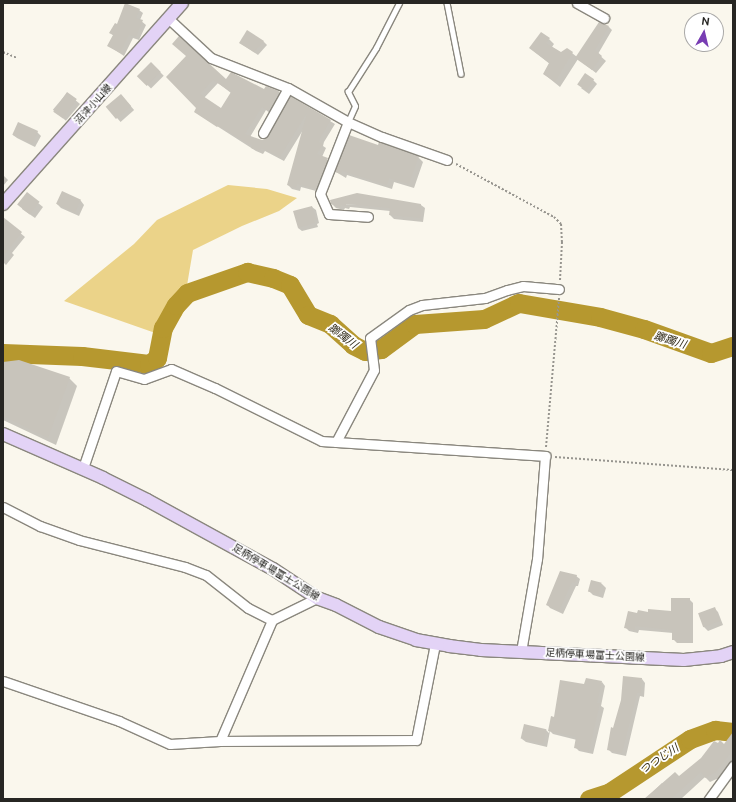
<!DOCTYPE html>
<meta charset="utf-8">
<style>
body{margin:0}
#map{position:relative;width:736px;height:802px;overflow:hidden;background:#faf7ed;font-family:Ubuntu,"Noto Sans JP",sans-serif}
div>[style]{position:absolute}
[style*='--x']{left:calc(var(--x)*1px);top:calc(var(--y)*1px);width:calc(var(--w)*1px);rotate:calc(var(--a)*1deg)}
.green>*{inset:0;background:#ebd389}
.shadow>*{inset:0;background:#0003;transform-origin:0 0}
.river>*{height:19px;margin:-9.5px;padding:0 9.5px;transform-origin:9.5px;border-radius:9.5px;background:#b6982f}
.building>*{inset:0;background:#c8c4bb;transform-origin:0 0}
.path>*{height:2px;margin-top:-1px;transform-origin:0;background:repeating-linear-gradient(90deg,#97958f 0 2px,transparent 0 4px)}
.roads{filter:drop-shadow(1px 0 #8a877e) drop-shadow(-1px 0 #8a877e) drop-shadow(0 1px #8a877e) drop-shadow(0 -1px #8a877e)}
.service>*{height:4.5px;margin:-2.25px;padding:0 2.25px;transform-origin:2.25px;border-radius:2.25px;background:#fff}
.minor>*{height:9px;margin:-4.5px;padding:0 4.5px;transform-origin:4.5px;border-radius:4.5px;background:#fff}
.secondary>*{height:12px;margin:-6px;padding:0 6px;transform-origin:6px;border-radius:6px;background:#e3d3f6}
span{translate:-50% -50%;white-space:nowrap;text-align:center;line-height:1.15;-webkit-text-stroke:3.5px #fff;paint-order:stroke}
.street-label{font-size:10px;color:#272623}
.water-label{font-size:11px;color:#2f2917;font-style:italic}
.frame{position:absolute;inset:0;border:4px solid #272623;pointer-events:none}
.north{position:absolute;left:684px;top:12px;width:40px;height:40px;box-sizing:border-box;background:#fff;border:1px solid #a9a8a7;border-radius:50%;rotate:8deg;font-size:11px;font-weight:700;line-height:16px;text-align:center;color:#272623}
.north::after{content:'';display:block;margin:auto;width:14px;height:18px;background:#783db3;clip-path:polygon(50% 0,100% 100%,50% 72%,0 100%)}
</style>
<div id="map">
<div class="green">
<div style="clip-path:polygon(228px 185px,267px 189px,297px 198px,279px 211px,242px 226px,193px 250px,182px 315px,161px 335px,64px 301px,134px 244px,157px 220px)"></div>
</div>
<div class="shadow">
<div style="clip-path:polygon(139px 10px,143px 13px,140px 20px,146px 25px,139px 40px,133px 38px,124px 56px,109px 46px,114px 36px,111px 33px)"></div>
<div style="clip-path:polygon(600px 24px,609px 27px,612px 30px,598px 54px,606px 61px,596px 73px,578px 59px,560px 87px,544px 74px,550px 64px,530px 48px,549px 39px,554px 44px,552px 47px,561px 53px,567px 49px,577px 57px)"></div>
<div style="clip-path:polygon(263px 41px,267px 45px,258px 55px,240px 43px)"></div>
<div style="clip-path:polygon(evenodd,187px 56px,226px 81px,265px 90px,267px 87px,279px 92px,283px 96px,272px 115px,266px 110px,250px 137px,262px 141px,267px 139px,291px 98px,335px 124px,324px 142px,323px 146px,326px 148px,322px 157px,331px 163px,320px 192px,301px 187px,300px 191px,292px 189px,288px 185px,303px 130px,284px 161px,265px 151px,263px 154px,256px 151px,195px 112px,197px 108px,187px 56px,218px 83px,231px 93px,221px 109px,204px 98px,218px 83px)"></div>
<div style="left:151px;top:63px;width:18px;height:18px;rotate:45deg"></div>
<div style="clip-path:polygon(593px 80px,597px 84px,589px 94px,581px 88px)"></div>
<div style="left:67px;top:93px;width:17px;height:22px;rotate:40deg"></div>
<div style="left:121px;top:95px;width:20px;height:18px;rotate:49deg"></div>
<div style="clip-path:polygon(37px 132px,41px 136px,35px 147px,17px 138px,13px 135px)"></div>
<div style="clip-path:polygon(378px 146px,418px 157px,423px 162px,414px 188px,394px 182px,392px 189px,347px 175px,346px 178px,336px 172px)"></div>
<div style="clip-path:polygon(3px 175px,8px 180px,3px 186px)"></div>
<div style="clip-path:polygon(62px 193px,81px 201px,84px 205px,79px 216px,61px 208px,57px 204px)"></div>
<div style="clip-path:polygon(27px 194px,43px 207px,35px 218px,22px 209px)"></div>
<div style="clip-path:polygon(332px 204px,421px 205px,425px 208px,423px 222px,394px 219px,390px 215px,390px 211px,350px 207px,349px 209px,345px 208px,344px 210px,336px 208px)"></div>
<div style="clip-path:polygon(312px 207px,316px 210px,319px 223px,317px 224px,318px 227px,302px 231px,298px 228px)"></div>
<div style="clip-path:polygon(5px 220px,25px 237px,12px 253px,14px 255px,6px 265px,3px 262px,3px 224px)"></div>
<div style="clip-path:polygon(3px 363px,69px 378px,77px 386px,56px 445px,3px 420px)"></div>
<div style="clip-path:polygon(576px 576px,580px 579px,578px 586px,576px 586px,563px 614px,550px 608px,547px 604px)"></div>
<div style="clip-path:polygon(592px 582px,602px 584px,606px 588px,603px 598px,593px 595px,589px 591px)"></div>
<div style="clip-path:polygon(689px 599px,693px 603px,693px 643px,677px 643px,673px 639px,673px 633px,639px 630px,638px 633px,629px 631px,625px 627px,638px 614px,672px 612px)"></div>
<div style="clip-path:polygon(714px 608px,718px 612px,723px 625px,708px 631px,704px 627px,699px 614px)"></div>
<div style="clip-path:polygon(642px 679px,645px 683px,644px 697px,640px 696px,626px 756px,612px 753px,608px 749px,614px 729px)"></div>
<div style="clip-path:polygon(602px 682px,605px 686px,601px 706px,604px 708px,593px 754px,579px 751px,575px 747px,577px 740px,553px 734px,550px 731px,547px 747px,526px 742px,522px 739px,546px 730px,549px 733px,552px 717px,555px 718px)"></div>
<div style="clip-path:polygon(733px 742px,733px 761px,721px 777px,710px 782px,705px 777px,681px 799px,646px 799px,662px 783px,663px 784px,679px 777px,724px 745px)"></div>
</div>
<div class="river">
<div style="--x:3;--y:353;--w:79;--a:2.2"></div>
<div style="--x:82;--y:356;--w:67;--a:6.8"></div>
<div style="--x:149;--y:364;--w:10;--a:-37"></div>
<div style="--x:157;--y:358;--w:31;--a:-79"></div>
<div style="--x:163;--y:328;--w:26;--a:-61"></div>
<div style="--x:176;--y:305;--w:16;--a:-47"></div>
<div style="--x:187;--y:293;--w:64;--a:-19.3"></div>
<div style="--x:247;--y:272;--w:27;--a:13"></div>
<div style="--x:273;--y:278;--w:18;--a:22"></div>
<div style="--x:290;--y:285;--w:35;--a:59"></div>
<div style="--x:308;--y:315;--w:24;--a:22"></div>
<div style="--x:330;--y:324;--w:31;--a:42"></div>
<div style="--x:353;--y:345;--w:13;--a:27"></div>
<div style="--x:365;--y:351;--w:16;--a:-7"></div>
<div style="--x:381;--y:349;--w:42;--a:-36.3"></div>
<div style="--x:415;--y:324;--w:69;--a:-4.1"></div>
<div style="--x:484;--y:319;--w:38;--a:-25"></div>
<div style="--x:519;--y:303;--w:82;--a:9.8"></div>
<div style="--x:600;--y:317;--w:46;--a:15.3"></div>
<div style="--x:644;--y:329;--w:71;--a:19.7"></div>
<div style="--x:711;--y:353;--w:23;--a:-18"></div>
<div style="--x:589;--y:799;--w:22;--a:-18"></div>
<div style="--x:610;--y:792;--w:96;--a:-33.5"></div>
<div style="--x:690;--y:739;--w:27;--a:-20"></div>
<div style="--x:715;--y:730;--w:18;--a:6"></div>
</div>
<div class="building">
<div style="clip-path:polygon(125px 3px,140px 9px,136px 18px,143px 20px,136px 37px,129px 35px,120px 53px,107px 46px,113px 35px,109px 33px,115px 23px,117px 24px)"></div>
<div style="clip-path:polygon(599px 22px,609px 26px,595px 50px,602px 56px,592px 70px,575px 58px)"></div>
<div style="clip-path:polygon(247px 30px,264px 41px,254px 52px,239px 43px)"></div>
<div style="clip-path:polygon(541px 32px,550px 38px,546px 43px,561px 52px,567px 48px,573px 52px,555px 82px,543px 74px,549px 63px,529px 48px)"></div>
<div style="clip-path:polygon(evenodd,179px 36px,226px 79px,231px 72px,264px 89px,266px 86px,279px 91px,268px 111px,262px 107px,245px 134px,262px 140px,266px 138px,290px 96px,331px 120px,320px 138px,319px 142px,323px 144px,317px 154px,328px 158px,316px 189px,297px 184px,296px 188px,287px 185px,307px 113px,280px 157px,261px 148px,259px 151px,251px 148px,252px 146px,222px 128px,218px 126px,217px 127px,194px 112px,196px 108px,166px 77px,186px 56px,172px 44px,179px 36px,213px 80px,231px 92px,221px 108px,200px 94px,213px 80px)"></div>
<div style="left:151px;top:62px;width:14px;height:20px;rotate:45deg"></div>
<div style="left:585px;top:73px;width:11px;height:14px;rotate:34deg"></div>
<div style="left:67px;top:92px;width:12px;height:24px;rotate:35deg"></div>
<div style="left:121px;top:94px;width:16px;height:20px;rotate:50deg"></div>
<div style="left:18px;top:122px;width:22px;height:14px;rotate:24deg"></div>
<div style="clip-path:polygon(349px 135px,378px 145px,379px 142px,419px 156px,409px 184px,389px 178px,387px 185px,342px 171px,341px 174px,335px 172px)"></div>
<div style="left:62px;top:191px;width:21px;height:14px;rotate:25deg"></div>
<div style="left:27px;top:192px;width:16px;height:16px;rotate:38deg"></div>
<div style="clip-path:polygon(357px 193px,421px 204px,420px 218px,389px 215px,390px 208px,346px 204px,346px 206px,341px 205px,340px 207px,331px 204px,330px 200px)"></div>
<div style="clip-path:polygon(312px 206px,316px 219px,314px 220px,315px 223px,298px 228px,293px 211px)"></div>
<div style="clip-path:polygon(3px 217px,22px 232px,3px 257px)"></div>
<div style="clip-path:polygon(19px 360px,70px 377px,48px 438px,3px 416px,3px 362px)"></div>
<div style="clip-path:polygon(560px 571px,577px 575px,575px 583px,572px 582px,559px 611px,546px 605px)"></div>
<div style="left:591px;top:580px;width:11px;height:12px;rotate:15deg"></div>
<div style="clip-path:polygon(671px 598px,690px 598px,690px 640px,672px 640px,672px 630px,635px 626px,635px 630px,624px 628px,628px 611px,637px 613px,638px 610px,648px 612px,648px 609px,671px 611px)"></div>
<div style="left:715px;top:607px;width:15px;height:18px;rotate:70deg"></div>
<div style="clip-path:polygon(623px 676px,642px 678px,641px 693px,637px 693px,622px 753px,607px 750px,611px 727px,613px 728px,621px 700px)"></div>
<div style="clip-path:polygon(586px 678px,602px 681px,597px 703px,600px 703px,589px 751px,574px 748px,576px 737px,548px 731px,551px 716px,554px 717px,560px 680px,584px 684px)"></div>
<div style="left:524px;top:724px;width:23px;height:15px;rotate:13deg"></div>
<div style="clip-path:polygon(733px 732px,733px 750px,716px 772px,705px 778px,701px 772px,671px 799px,644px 799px,675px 772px,679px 776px,701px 758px,714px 741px,718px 743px,720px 740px,724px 744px)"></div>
</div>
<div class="path">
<div style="--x:3;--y:52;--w:15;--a:23"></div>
<div style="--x:456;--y:164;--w:111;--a:28.4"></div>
<div style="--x:554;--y:217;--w:10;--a:45"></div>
<div style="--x:561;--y:224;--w:18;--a:87"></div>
<div style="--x:562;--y:242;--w:38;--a:93"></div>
<div style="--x:546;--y:447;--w:150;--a:-85"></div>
<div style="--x:555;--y:457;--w:178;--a:4.2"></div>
</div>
<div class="roads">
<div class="service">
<div style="--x:447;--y:3;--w:72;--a:78.8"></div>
<div style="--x:348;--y:122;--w:17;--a:-66"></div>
<div style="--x:355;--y:106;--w:16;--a:-117"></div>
<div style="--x:348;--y:92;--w:52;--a:-57.5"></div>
<div style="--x:376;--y:48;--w:51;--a:-62.9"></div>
</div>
<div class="minor">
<div style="--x:577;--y:3;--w:31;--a:29"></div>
<div style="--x:169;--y:19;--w:57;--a:42.9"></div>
<div style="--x:211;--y:58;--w:83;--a:21.3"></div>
<div style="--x:288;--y:88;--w:69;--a:29.5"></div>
<div style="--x:348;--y:122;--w:37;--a:24"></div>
<div style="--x:382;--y:137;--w:69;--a:19.5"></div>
<div style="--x:348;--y:122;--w:77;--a:111.3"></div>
<div style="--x:320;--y:194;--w:22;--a:66"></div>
<div style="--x:329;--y:214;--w:39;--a:4"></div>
<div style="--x:263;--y:133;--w:51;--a:-60.9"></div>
<div style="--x:336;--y:442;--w:81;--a:-62.2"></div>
<div style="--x:374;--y:370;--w:32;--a:-97"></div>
<div style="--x:370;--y:338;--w:48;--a:-35.7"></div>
<div style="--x:409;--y:310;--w:14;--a:-21"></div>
<div style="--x:422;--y:305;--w:63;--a:-6.3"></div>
<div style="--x:485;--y:298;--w:23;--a:-20"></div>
<div style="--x:507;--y:290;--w:16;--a:-14"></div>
<div style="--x:523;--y:286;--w:36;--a:5"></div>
<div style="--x:83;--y:468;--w:102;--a:-71.2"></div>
<div style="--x:116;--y:371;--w:29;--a:16"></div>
<div style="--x:144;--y:379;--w:29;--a:-20"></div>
<div style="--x:171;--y:369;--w:48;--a:23.4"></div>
<div style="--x:215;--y:388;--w:119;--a:26.4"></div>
<div style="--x:322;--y:441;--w:224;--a:3.8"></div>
<div style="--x:545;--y:456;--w:103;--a:94.4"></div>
<div style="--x:537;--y:559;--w:94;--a:99.8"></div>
<div style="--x:3;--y:507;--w:42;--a:27.2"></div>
<div style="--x:40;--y:526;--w:41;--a:19.7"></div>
<div style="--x:79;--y:540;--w:109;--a:14.3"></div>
<div style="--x:185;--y:567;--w:22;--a:21"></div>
<div style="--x:206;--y:575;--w:53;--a:38.2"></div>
<div style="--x:248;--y:608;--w:27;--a:27"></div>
<div style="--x:272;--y:620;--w:50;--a:-26.1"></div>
<div style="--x:3;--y:681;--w:123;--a:19"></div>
<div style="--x:119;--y:721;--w:56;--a:24.3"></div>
<div style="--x:170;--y:744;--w:50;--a:-3.4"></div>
<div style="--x:220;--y:741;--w:196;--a:-0.3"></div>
<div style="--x:416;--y:740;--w:98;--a:-78.8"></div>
<div style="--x:220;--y:741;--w:132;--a:-66.7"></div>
<div style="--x:709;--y:799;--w:41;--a:-54"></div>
</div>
<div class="secondary">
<div style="--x:3;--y:204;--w:269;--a:-48.3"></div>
<div style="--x:3;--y:434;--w:109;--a:23.7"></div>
<div style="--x:103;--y:478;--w:49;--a:26.6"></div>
<div style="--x:147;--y:500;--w:144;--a:28.7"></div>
<div style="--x:273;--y:569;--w:53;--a:33.4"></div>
<div style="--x:317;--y:598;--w:20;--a:20"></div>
<div style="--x:336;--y:605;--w:48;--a:27.1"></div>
<div style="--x:379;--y:627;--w:39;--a:19"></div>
<div style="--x:416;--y:640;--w:34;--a:10"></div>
<div style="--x:449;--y:646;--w:32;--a:7"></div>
<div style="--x:481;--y:650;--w:203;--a:2.8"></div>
<div style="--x:684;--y:660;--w:37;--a:-6"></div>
<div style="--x:721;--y:656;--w:13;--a:-18"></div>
</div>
</div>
<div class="street-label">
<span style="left:93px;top:104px;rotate:-48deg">沼津小山線</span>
<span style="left:276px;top:572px;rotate:31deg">足柄停車場富士公園線</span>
<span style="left:595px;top:655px;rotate:3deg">足柄停車場富士公園線</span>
</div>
<div class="water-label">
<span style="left:343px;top:336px;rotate:37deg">躑躅川</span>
<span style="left:670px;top:340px;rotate:17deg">躑躅川</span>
<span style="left:659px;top:759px;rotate:-34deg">つつじ川</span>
</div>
<div class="frame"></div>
<div class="north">N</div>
</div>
